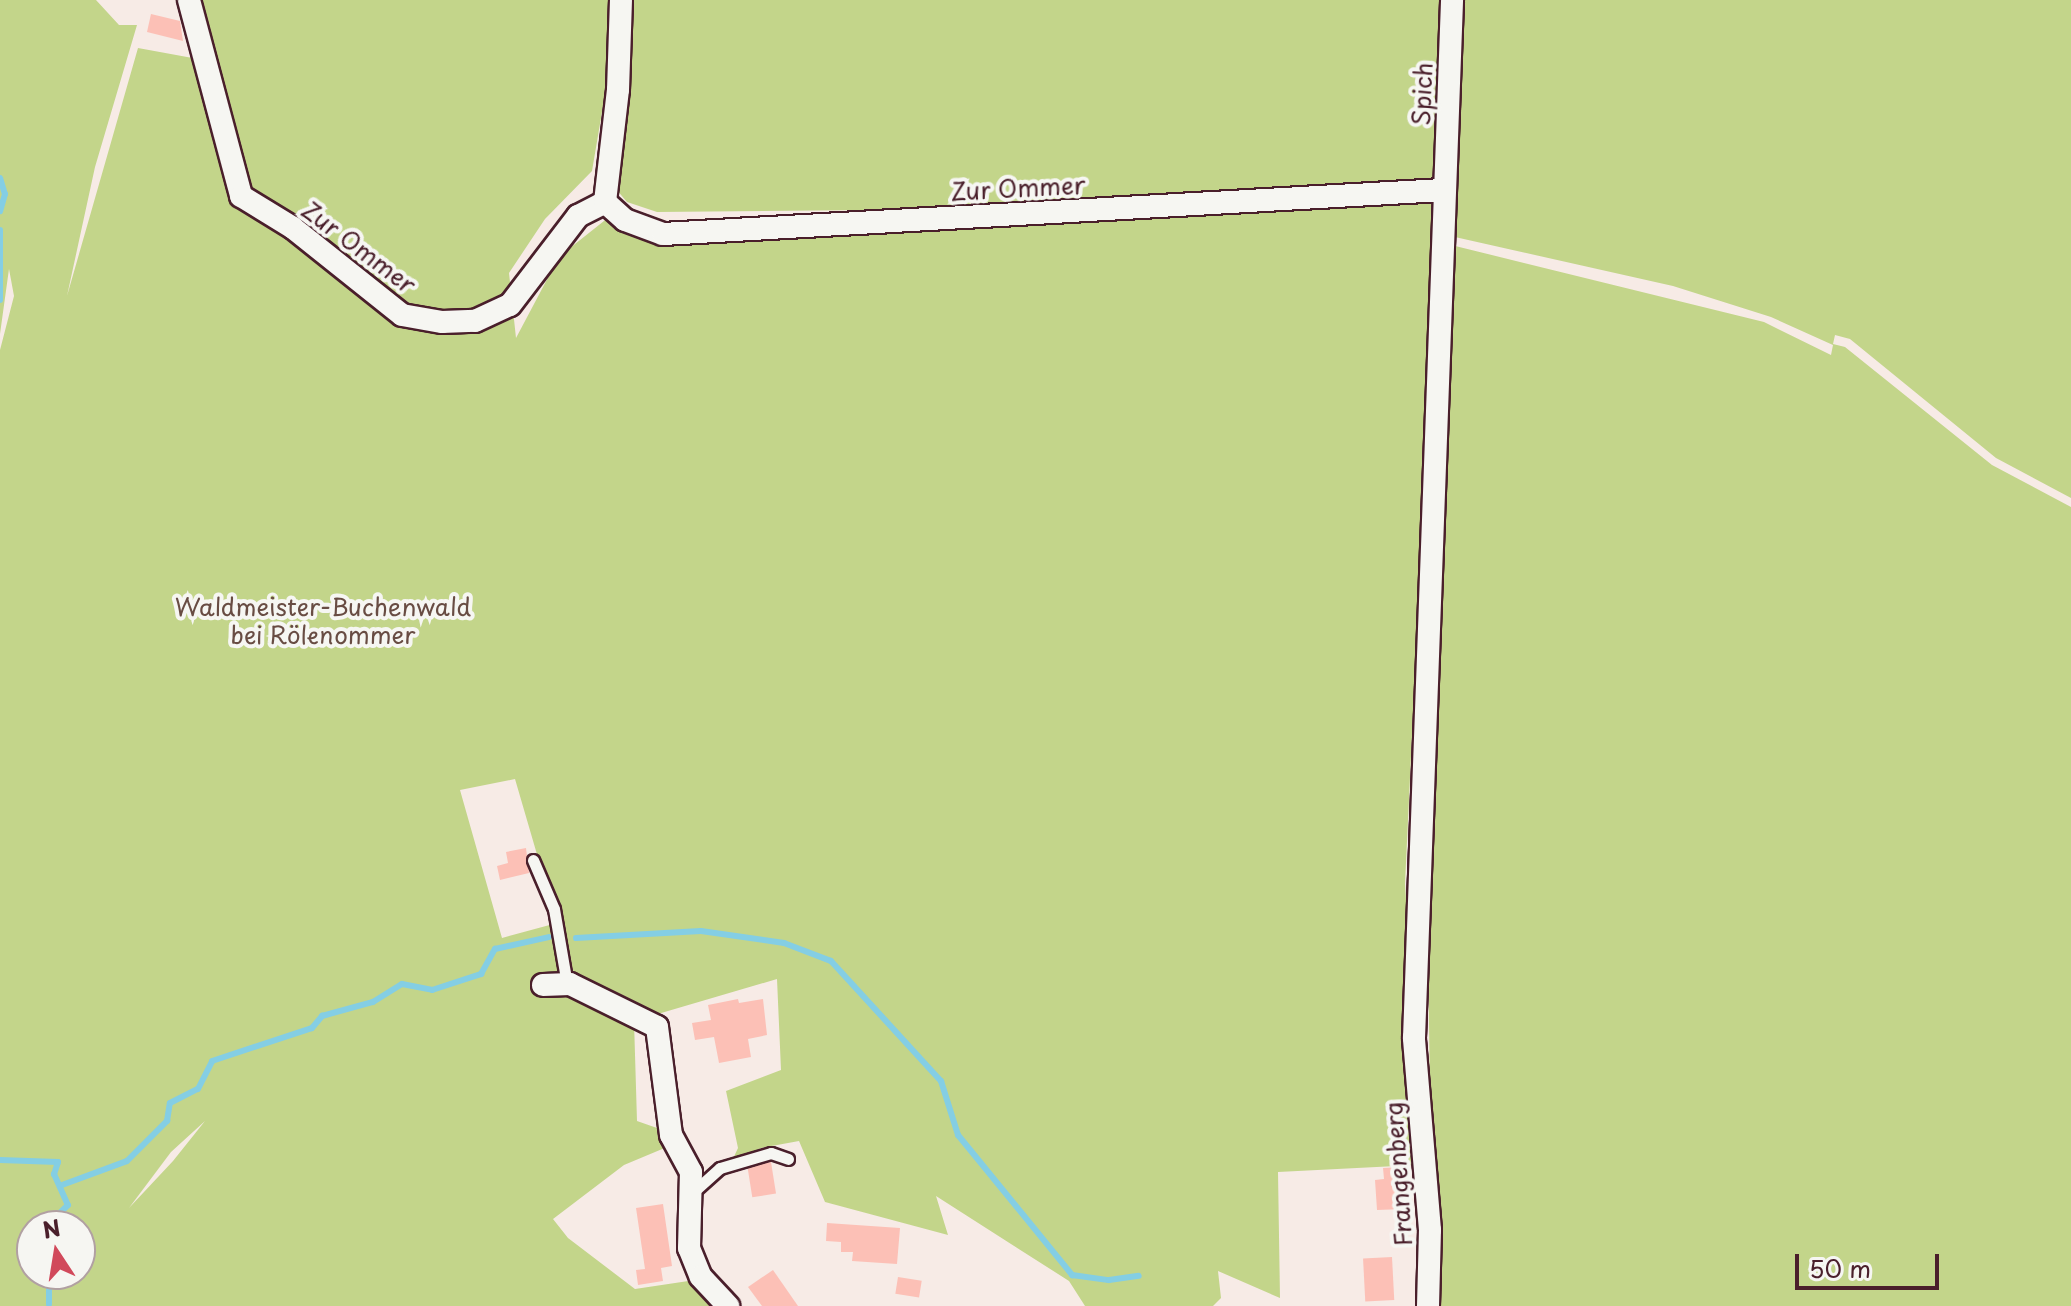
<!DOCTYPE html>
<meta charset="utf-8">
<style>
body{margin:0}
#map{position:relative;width:2071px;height:1306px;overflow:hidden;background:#f7ebe6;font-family:"Playpen Sans",sans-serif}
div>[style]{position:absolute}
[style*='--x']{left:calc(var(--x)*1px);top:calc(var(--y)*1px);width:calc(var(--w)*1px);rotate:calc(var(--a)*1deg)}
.green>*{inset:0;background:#c3d58a}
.stream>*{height:6px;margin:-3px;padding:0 3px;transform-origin:3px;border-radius:3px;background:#84cee4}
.building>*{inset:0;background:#fcc0b6;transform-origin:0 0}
.roads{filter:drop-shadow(2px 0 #4a1f2b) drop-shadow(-2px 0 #4a1f2b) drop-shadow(0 2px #4a1f2b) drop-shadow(0 -2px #4a1f2b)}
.service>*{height:11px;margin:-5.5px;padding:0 5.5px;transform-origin:5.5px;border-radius:5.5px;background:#f6f6f2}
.minor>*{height:22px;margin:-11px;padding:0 11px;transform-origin:11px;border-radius:11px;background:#f6f6f2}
span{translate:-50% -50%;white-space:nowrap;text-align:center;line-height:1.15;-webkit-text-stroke:8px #f6f6f2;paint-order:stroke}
.street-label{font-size:24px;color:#4a1f2b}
.park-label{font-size:24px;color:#684c43}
.north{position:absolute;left:16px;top:1210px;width:80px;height:80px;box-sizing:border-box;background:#f6f6f2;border:2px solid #b1a0a2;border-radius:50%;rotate:348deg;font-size:22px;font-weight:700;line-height:32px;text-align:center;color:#4a1f2b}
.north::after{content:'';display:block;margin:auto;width:28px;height:36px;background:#d1495b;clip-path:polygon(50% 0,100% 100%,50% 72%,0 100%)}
.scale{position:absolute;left:1795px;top:1254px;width:144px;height:36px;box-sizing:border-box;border:4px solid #4a1f2b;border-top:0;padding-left:10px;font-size:24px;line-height:28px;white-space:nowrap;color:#4a1f2b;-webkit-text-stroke:6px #f6f6f2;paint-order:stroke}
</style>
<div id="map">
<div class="green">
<div style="clip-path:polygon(evenodd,0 0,96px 0,119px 25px,137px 25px,95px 167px,67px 296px,138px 48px,198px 59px,185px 0,609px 0,613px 47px,592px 171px,545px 219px,509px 273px,516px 338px,552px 270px,570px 248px,609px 217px,654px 232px,969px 228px,1437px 203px,1405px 884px,1417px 1068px,1416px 1165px,1278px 1172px,1280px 1298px,1218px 1271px,1221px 1298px,1213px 1306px,1085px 1306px,1069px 1281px,936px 1196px,948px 1235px,825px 1202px,799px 1141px,761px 1148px,731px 1163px,738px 1148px,726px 1091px,781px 1070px,777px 979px,634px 1021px,637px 1121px,657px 1128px,667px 1147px,624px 1165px,553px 1219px,568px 1238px,635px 1289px,695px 1280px,718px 1306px,0 1306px,0 350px,14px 296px,9px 269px,0 334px,0 0,515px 779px,557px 923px,502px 938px,460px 790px,515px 779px,0 0,205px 1121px,173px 1161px,129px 1208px,171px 1152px,205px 1121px,0 0,32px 1226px,80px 1226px,80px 1274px,32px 1274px,32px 1226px)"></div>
<div style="clip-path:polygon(628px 0,1448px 0,1438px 188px,968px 209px,657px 212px,627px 202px,616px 189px,614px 164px,632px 58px)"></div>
<div style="clip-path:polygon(1457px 0,2071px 0,2071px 498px,1996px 458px,1850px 339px,1835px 335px,1833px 344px,1845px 347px,1992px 465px,2071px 507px,2071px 1306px,1441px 1306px,1431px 1165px,1426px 811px,1443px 243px,1764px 322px,1831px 355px,1833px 345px,1771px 317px,1673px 286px,1446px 235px)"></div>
</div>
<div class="stream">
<div style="--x:0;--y:178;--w:17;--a:73"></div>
<div style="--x:5;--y:194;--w:18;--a:106"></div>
<div style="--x:0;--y:230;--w:70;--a:90"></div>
<div style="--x:576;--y:938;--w:125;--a:-3.2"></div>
<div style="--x:701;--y:931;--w:84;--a:8.2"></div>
<div style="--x:784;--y:943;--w:50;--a:21"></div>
<div style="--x:831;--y:961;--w:163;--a:47.5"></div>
<div style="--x:941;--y:1081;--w:57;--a:72.5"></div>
<div style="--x:958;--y:1135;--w:181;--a:50.8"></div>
<div style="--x:1072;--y:1275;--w:37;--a:8"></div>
<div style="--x:1109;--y:1280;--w:30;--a:-8"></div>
<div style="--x:0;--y:1160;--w:58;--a:2"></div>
<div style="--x:58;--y:1162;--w:13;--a:108"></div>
<div style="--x:54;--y:1174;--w:34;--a:66"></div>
<div style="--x:68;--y:1205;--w:30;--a:136"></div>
<div style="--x:62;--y:1185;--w:69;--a:-20.3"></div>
<div style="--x:127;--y:1161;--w:57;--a:-45"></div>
<div style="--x:167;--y:1121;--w:18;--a:-81"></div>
<div style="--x:170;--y:1103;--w:31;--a:-27"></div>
<div style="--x:198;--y:1089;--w:31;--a:-63"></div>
<div style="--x:212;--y:1061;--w:105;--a:-18.3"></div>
<div style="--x:312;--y:1028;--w:16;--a:-50"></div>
<div style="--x:322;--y:1016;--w:53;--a:-15.4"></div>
<div style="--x:373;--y:1002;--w:34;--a:-32"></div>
<div style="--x:402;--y:984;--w:31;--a:11"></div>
<div style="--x:432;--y:990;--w:52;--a:-18.1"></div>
<div style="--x:481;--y:974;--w:29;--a:-61"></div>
<div style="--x:495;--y:949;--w:55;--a:-12.5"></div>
<div style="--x:49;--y:1274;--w:30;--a:90"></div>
</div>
<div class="building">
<div style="clip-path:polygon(151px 14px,180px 21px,183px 41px,147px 32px)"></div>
<div style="clip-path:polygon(526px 848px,529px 873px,500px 880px,497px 866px,508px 863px,506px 852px)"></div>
<div style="clip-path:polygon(738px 999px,739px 1003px,763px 999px,767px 1035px,748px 1039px,751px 1057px,719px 1063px,714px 1037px,695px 1040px,692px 1023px,711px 1020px,708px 1005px)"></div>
<div style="left:771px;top:1162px;width:32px;height:24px;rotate:81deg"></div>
<div style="clip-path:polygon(1401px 1167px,1404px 1209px,1377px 1210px,1375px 1180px,1384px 1179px,1383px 1168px)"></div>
<div style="clip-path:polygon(663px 1204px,672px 1266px,661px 1268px,663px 1281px,638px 1285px,636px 1270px,645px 1269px,636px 1208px)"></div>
<div style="clip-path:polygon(827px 1223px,900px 1228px,897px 1264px,852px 1261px,853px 1252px,841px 1252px,841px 1242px,826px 1241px)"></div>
<div style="left:1392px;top:1257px;width:43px;height:29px;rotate:87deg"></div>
<div style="clip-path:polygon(773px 1270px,798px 1306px,762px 1306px,748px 1287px)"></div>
<div style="left:898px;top:1277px;width:24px;height:17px;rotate:9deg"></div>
</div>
<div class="roads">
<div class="service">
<div style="--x:533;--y:860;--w:53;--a:66.8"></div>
<div style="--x:554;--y:909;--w:76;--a:80.2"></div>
<div style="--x:691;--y:1194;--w:39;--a:-42"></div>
<div style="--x:720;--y:1168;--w:53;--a:-16.4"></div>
<div style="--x:771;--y:1153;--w:18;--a:19"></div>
</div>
<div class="minor">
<div style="--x:189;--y:0;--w:203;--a:75.1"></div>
<div style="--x:241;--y:196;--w:61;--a:31.6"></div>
<div style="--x:293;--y:228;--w:139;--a:38.6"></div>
<div style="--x:402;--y:315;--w:41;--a:9.9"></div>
<div style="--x:442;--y:322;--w:33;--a:-2"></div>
<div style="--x:475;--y:321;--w:38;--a:-25"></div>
<div style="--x:510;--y:305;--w:112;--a:-52.6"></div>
<div style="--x:578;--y:216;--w:30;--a:-27"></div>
<div style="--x:605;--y:202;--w:27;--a:42"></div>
<div style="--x:625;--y:220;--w:40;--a:20.2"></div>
<div style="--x:663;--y:234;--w:781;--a:-3.23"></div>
<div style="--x:605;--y:202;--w:113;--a:-83.4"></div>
<div style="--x:618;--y:90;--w:90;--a:-88.1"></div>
<div style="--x:543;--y:985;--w:27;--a:-2"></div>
<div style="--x:570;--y:984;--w:97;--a:26.3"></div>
<div style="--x:657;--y:1027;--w:109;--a:82.6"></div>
<div style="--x:671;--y:1135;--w:42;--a:61.6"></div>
<div style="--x:691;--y:1172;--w:76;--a:91.5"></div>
<div style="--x:689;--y:1248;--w:31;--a:68"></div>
<div style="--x:701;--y:1277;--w:40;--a:47"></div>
<div style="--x:1428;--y:1306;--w:76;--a:-88.5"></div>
<div style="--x:1430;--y:1230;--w:193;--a:-94.8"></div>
<div style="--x:1414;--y:1038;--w:1039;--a:-87.9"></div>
</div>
</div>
<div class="street-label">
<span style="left:1422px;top:94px;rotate:-87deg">Spich</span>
<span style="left:1018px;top:188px;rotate:-3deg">Zur Ommer</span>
<span style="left:359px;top:247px;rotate:37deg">Zur Ommer</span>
<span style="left:1398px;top:1174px;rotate:-94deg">Frangenberg</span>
</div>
<div class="park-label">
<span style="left:323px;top:621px">Waldmeister-Buchenwald<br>bei Rölenommer</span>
</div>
<div class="north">N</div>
<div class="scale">50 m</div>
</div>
